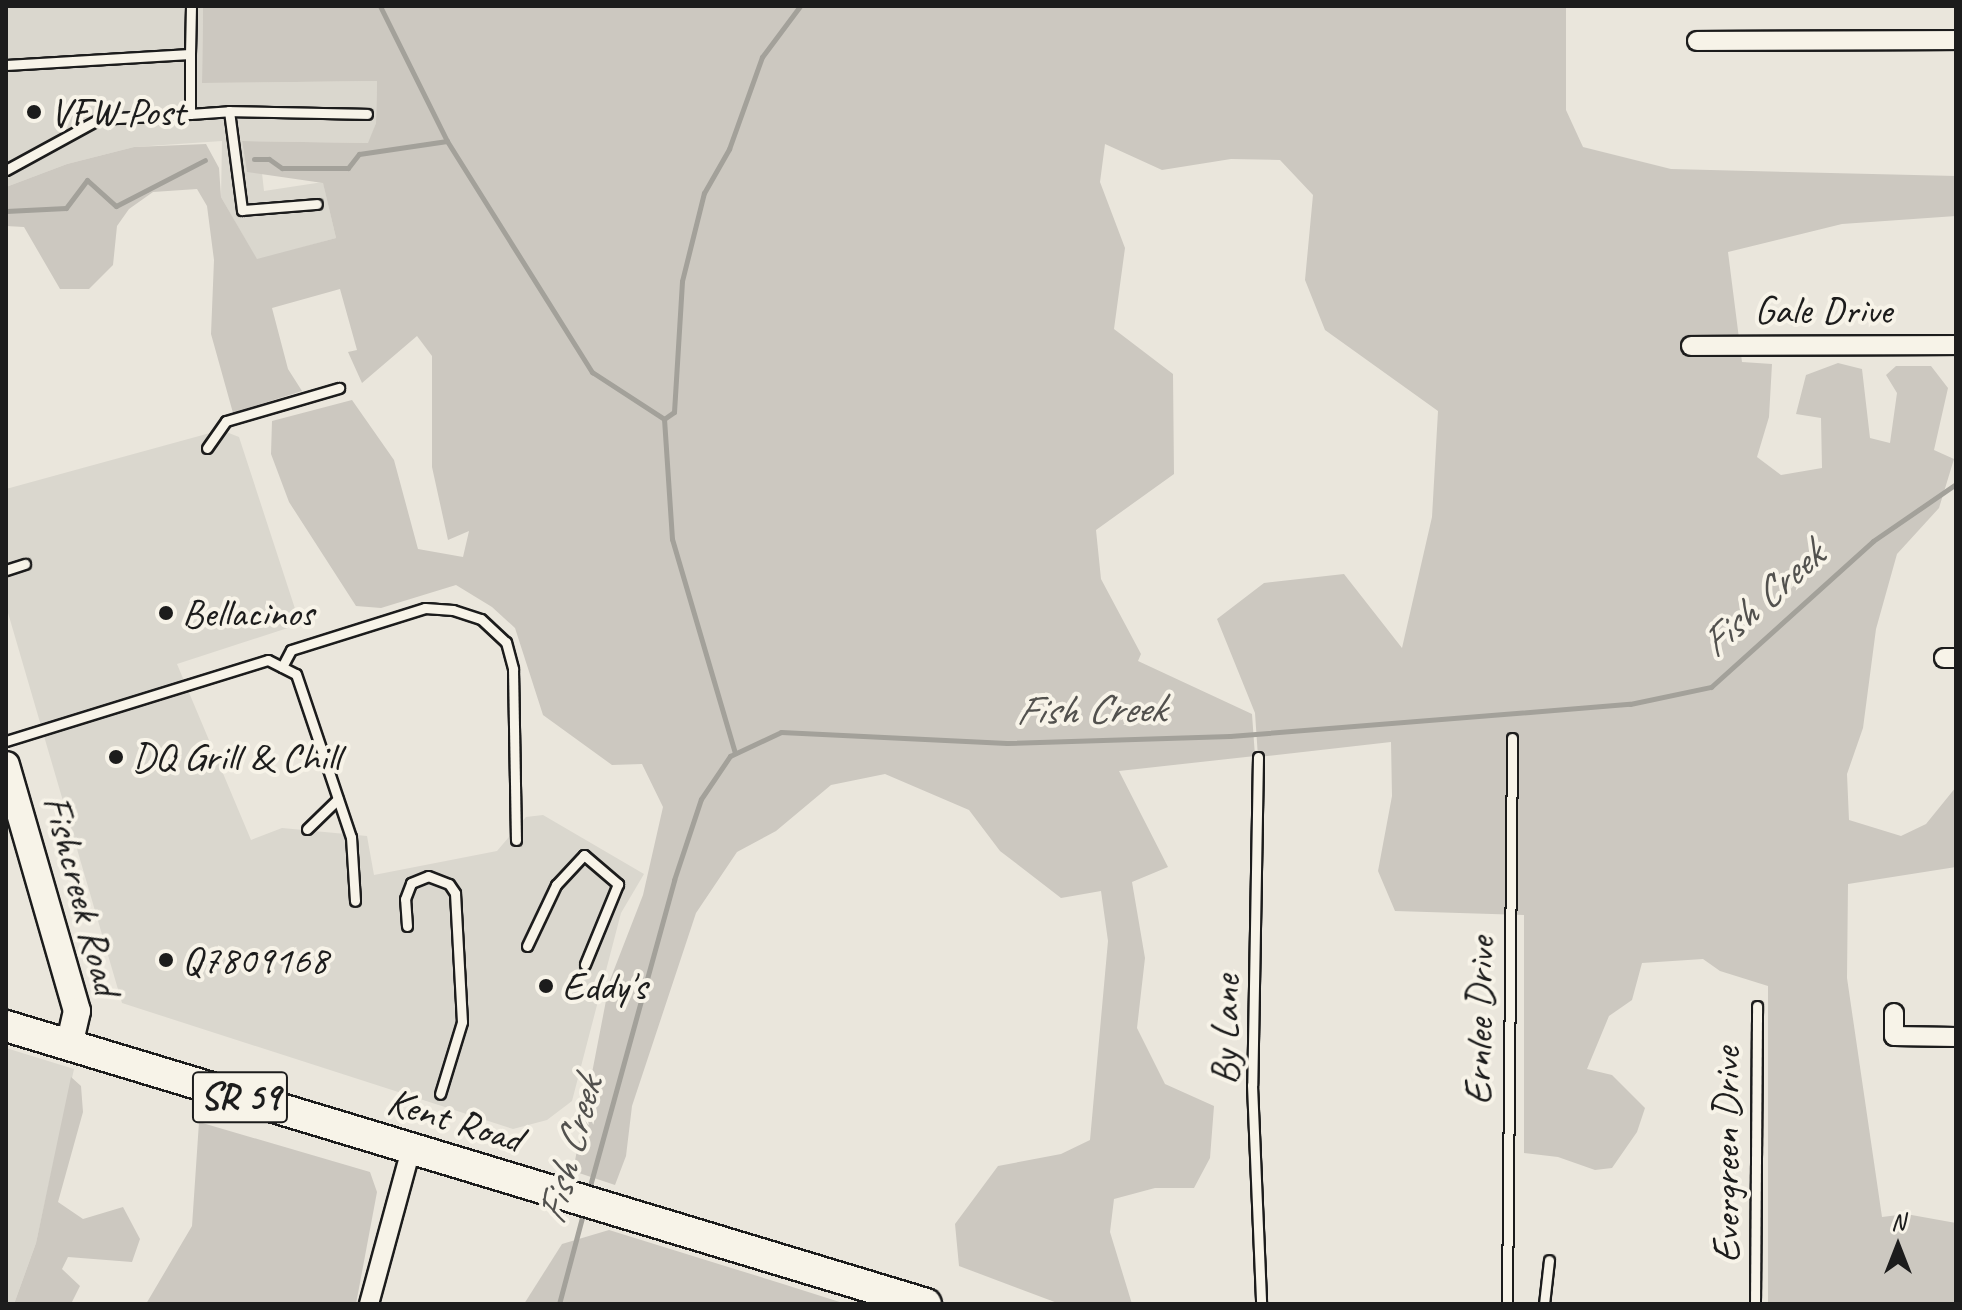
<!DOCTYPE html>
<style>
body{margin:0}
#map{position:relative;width:1962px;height:1310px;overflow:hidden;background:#eae6dc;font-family:Caveat,sans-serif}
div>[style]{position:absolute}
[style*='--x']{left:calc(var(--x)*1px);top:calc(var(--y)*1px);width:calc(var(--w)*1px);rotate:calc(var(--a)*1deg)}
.built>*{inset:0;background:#dad7ce}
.green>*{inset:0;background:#ccc8c0}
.stream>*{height:5px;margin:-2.5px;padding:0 2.5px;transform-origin:2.5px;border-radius:2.5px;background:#a3a19a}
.roads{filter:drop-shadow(2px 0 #1c1c1c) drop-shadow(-2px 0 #1c1c1c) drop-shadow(0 2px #1c1c1c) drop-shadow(0 -2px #1c1c1c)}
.lane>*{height:9px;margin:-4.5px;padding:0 4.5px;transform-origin:4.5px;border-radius:4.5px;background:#f7f3e8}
.street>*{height:18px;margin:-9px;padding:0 9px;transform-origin:9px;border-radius:9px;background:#f7f3e8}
.secondary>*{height:26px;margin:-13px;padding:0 13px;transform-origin:13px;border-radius:13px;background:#f7f3e8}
.primary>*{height:30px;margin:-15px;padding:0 15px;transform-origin:15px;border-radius:15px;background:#f7f3e8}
.dots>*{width:22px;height:22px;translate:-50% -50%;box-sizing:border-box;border:4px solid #f7f3e8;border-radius:50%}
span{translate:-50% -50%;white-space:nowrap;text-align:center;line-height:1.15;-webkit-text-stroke:8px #f7f3e8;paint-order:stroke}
.shield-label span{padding:2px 6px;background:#f7f3e8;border:2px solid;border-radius:6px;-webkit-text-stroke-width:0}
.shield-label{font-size:38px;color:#1c1c1c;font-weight:700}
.poi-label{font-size:40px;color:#1c1c1c}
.left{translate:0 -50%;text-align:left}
.street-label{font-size:40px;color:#1c1c1c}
.water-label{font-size:42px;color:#52514e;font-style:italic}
.frame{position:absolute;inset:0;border:8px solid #1c1c1c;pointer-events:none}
.north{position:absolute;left:1858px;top:1206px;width:80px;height:80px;-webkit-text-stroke:6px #f7f3e8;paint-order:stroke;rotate:0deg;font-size:22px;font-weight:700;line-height:32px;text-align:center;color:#1c1c1c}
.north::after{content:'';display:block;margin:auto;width:28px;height:36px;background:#1c1c1c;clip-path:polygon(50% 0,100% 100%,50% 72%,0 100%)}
</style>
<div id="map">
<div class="built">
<div style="clip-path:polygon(6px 6px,203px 6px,202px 83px,377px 81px,376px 123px,369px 143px,242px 141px,247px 171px,262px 173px,264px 191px,323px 182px,336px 238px,257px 260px,221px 197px,222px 141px,134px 147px,67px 164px,6px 187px)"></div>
<div style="clip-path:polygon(221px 430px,239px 437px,300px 624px,177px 664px,251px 840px,282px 828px,367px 836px,374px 875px,497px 851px,526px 817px,543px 815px,644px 874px,621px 913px,572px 1101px,547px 1120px,513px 1129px,122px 1003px,6px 606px,6px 489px)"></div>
<div style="clip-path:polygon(6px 1048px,74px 1069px,36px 1243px,14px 1304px,6px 1304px)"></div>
</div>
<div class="green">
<div style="clip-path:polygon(203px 6px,1566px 6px,1566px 110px,1583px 147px,1671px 169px,1956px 176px,1956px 216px,1842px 224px,1728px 252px,1742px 362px,1772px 364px,1769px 417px,1757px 457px,1781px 475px,1822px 468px,1821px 418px,1796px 414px,1806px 375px,1838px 363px,1862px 369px,1870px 438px,1890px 443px,1897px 393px,1886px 375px,1896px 366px,1931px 366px,1948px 388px,1934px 450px,1954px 459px,1939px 508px,1897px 554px,1876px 629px,1863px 728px,1847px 774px,1849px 820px,1901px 836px,1926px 824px,1956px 787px,1956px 867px,1848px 884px,1847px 978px,1882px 1217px,1906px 1214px,1956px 1223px,1956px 1304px,1768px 1304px,1768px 986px,1720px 971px,1703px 959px,1642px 963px,1632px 1000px,1609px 1016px,1587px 1069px,1612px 1075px,1645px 1108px,1637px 1132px,1612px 1168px,1595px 1170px,1558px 1157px,1524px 1153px,1524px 915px,1395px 911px,1378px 871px,1392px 796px,1391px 742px,1258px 757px,1255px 713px,1217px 619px,1264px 583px,1344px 574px,1402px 648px,1432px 517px,1438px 411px,1325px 330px,1305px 280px,1313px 195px,1280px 160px,1231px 159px,1162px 170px,1105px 144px,1100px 182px,1125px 248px,1114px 329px,1173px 374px,1174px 474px,1096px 530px,1101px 579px,1141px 654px,1138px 661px,1252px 714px,1255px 756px,1119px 771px,1168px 867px,1132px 882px,1145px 958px,1137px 1028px,1165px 1084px,1214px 1106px,1210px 1158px,1194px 1188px,1155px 1188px,1114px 1199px,1110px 1232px,1132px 1304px,1060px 1304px,959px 1266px,955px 1224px,998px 1166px,1061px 1154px,1090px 1140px,1108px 941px,1101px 891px,1061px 898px,1000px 851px,969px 810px,885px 774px,831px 785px,776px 831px,737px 852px,696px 913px,632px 1106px,626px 1156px,615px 1185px,573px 1171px,610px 980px,643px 895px,663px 807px,642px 764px,612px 765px,543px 715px,515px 628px,492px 607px,456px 585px,381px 608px,356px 606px,289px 502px,271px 454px,272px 421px,352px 400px,394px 460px,418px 549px,463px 557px,469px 531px,448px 540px,432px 467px,432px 356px,417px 336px,362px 383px,348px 352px,357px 350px,340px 289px,272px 308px,288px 369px,302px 391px,233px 413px,211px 334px,214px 260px,207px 206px,197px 189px,153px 192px,129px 209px,117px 226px,113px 265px,89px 289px,60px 289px,24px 227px,6px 226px,6px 187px,67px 164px,134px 147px,206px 144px,219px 168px,221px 197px,257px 259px,336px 238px,323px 183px,247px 172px,242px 141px,368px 143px,376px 123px,377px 81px,202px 83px)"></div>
<div style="clip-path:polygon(71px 1077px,81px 1086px,83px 1112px,58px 1202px,83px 1219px,123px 1207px,140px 1239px,132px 1262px,68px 1257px,62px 1269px,80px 1286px,71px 1304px,14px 1304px,36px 1243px)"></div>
<div style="clip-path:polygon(199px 1122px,370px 1172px,377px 1192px,356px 1304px,146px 1304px,192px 1226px)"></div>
<div style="clip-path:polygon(609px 1230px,783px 1284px,846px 1304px,524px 1304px,562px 1244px)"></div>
</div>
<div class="stream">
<div style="--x:380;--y:6;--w:151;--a:63.6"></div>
<div style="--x:447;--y:141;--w:273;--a:57.9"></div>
<div style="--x:592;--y:372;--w:86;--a:33.1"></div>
<div style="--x:254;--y:159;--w:15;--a:0"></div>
<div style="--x:269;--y:159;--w:16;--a:35"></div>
<div style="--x:282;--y:168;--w:66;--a:0"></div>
<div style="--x:348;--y:168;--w:18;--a:-52"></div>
<div style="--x:359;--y:154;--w:89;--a:-8.4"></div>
<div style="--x:6;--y:211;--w:60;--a:-2.9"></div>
<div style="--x:66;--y:208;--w:35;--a:-53"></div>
<div style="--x:87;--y:180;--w:39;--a:42"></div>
<div style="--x:116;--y:206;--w:100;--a:-27.3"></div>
<div style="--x:735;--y:753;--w:223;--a:-106.4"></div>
<div style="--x:672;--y:539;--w:120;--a:-93.8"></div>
<div style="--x:664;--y:419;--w:12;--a:-35"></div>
<div style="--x:674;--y:412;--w:131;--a:-86.5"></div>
<div style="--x:682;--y:281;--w:91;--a:-76"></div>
<div style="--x:704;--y:193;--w:51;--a:-60.4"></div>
<div style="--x:729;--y:149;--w:98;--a:-70.3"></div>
<div style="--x:762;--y:57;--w:64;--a:-53.3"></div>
<div style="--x:588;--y:1193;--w:325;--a:-74.6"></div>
<div style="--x:674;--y:880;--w:85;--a:-71.6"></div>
<div style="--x:701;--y:799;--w:52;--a:-56"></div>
<div style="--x:730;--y:756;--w:56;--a:-25.2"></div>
<div style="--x:781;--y:732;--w:226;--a:2.8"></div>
<div style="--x:1007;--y:743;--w:223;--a:-1.8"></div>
<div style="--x:1230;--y:736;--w:401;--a:-4.6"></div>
<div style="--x:1630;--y:704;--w:83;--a:-11.9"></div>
<div style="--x:1711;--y:687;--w:218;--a:-42"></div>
<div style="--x:1873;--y:541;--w:101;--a:-34.5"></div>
<div style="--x:559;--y:1304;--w:97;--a:-75.1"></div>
</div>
<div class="roads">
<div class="lane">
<div style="--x:190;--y:54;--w:60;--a:90"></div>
<div style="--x:190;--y:114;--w:39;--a:-4"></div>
<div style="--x:229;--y:111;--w:100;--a:82.5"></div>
<div style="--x:242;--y:210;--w:75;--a:-4.6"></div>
<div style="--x:6;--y:65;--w:184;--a:-3.4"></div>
<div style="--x:190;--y:54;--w:48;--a:-88.8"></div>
<div style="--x:229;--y:111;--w:138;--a:1.2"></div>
<div style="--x:6;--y:170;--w:106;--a:-28.7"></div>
<div style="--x:99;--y:119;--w:91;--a:-3.1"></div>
<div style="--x:207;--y:448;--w:33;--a:-55"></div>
<div style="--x:226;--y:421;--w:118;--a:-16.3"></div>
<div style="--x:6;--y:570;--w:20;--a:-18"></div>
<div style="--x:282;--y:667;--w:19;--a:-62"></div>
<div style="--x:291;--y:650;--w:140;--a:-17.4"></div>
<div style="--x:425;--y:608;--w:28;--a:4"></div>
<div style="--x:453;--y:610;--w:29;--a:18"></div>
<div style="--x:481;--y:619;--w:34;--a:43"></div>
<div style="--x:506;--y:642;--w:28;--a:75"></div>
<div style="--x:513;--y:669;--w:171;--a:89"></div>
<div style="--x:6;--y:741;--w:274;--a:-17.2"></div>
<div style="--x:268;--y:660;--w:31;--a:27"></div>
<div style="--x:296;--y:674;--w:172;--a:71.4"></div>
<div style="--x:351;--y:837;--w:64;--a:86.4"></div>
<div style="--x:1258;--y:757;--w:328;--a:91"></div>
<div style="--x:1252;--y:1085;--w:219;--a:87.6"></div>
<div style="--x:307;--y:829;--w:43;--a:-44.1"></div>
<div style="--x:407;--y:926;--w:27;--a:-94"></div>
<div style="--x:405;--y:899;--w:17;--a:-69"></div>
<div style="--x:411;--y:883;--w:18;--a:-22"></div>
<div style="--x:428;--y:876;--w:22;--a:21"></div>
<div style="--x:449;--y:884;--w:11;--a:56"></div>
<div style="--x:455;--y:893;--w:129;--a:86.9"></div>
<div style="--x:462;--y:1022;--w:75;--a:107"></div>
<div style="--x:527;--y:946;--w:68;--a:-64.6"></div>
<div style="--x:556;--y:885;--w:41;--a:-47"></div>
<div style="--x:584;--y:855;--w:45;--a:40.5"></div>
<div style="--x:618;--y:884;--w:87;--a:112.4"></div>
<div style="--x:1507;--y:1304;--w:566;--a:-89.49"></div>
<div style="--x:1544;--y:1304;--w:44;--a:-83.5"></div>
<div style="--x:1755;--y:1304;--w:298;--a:-89.6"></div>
</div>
<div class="street">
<div style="--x:1697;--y:41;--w:259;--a:-0.2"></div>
<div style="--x:1691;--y:346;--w:265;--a:-0.2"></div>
<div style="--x:1944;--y:658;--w:12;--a:0"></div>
<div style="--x:1894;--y:1013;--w:23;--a:90"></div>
<div style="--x:1894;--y:1036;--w:62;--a:0.9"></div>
<div style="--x:369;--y:1304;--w:161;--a:-74.8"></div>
</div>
<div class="secondary">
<div style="--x:6;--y:765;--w:256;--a:73.9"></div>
<div style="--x:77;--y:1011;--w:35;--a:103"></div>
</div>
<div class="primary">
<div style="--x:6;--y:1026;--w:961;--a:16.81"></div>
</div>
</div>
<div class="dots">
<div style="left:34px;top:112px;background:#1c1c1c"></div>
<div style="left:166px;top:613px;background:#1c1c1c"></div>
<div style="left:116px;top:757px;background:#1c1c1c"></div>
<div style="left:166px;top:960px;background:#1c1c1c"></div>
<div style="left:546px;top:986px;background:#1c1c1c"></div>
</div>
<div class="shield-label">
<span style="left:240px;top:1097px">SR 59</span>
</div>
<div class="poi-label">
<span class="left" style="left:50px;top:112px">VFW Post</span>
<span class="left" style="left:182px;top:613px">Bellacinos</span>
<span class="left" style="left:132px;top:757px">DQ Grill &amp; Chill</span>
<span class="left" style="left:182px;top:960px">Q7809168</span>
<span class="left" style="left:562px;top:986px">Eddy's</span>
</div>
<div class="street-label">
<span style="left:1823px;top:310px">Gale Drive</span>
<span style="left:82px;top:895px;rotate:75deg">Fishcreek Road</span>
<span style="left:1479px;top:1021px;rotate:-89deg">Ernlee Drive</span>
<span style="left:1225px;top:1030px;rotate:-89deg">By Lane</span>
<span style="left:455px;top:1120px;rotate:17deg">Kent Road</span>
<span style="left:1726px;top:1155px;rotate:-90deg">Evergreen Drive</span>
</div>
<div class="water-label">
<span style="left:1762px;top:600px;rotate:-42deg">Fish Creek</span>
<span style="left:1090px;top:710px;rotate:-1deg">Fish Creek</span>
<span style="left:570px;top:1151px;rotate:-75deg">Fish Creek</span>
</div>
<div class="frame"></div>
<div class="north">N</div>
</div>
